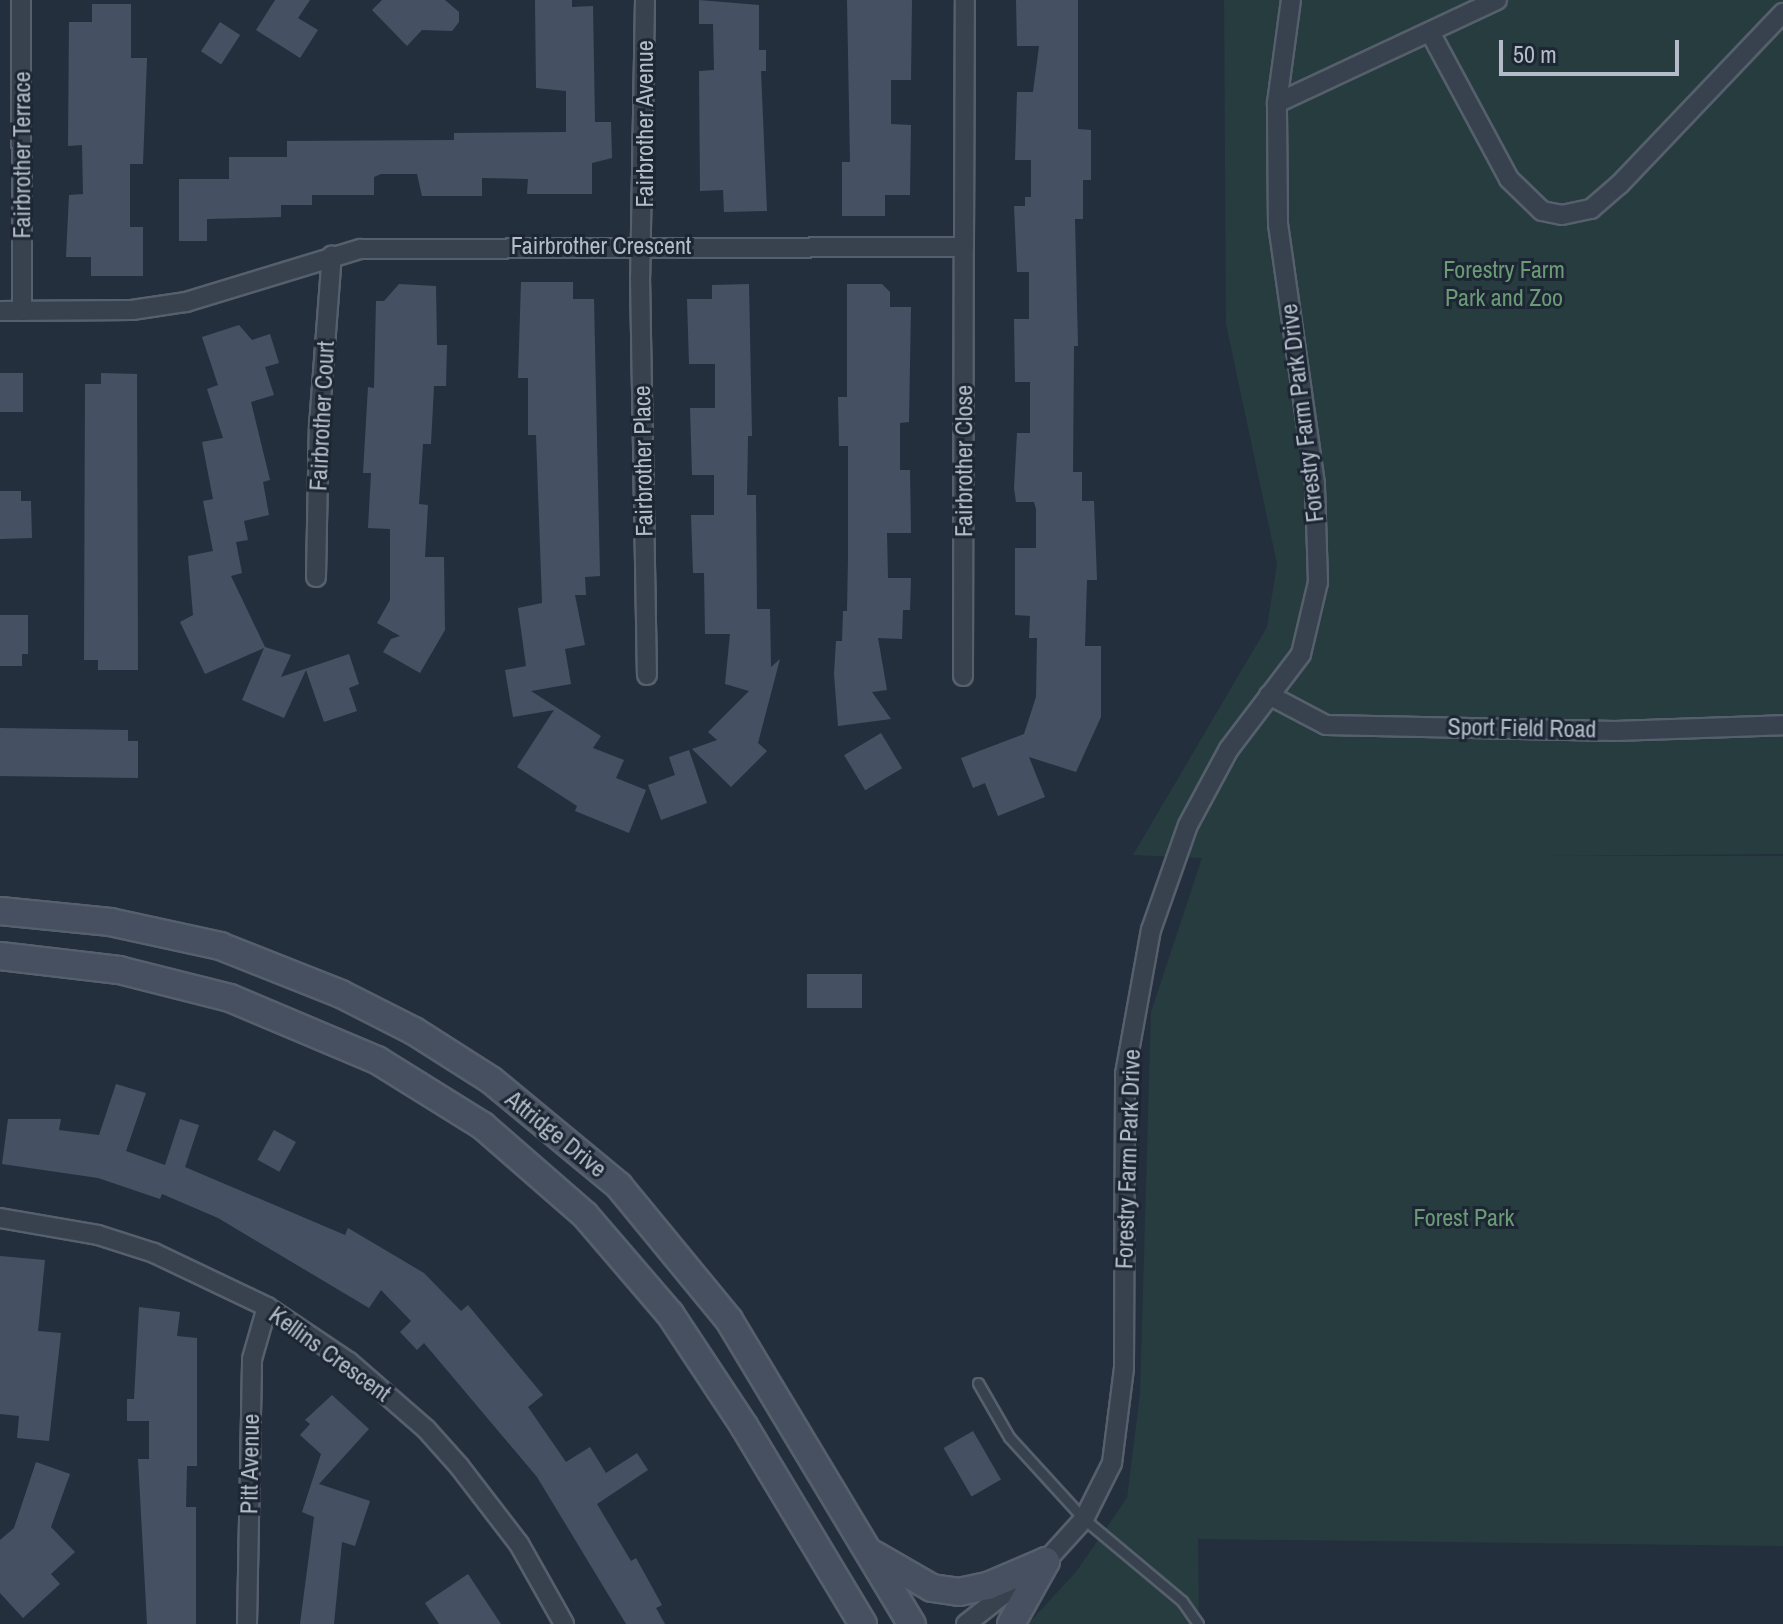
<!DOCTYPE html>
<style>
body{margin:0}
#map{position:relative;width:1783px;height:1624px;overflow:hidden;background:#242f3e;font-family:"Archivo Narrow",sans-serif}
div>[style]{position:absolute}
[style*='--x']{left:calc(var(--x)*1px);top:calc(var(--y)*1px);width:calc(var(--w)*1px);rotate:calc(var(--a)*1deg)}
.green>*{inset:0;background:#263c3f}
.building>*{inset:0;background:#455162;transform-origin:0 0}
.roads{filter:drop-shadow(2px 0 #565f6c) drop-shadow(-2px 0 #565f6c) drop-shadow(0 2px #565f6c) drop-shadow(0 -2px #565f6c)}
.service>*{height:9px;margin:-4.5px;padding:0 4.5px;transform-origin:4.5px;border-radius:4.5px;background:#38414e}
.minor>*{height:18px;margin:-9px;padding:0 9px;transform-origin:9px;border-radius:9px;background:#38414e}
.secondary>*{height:26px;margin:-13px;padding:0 13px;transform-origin:13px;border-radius:13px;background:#465061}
span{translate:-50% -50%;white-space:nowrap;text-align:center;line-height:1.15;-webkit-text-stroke:6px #1d2633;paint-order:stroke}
.street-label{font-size:24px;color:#b4bcc9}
.park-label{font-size:24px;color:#6b9a76}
.scale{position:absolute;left:1499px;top:40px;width:180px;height:36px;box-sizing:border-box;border:4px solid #b4bcc9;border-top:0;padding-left:10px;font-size:24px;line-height:28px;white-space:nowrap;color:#b4bcc9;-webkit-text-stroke:6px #1d2633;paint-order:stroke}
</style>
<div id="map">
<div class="green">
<div style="clip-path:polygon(1224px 0,1783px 0,1783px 854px,1544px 856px,1783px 856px,1783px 1546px,1198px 1539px,1199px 1624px,1028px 1624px,1076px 1572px,1127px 1498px,1140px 1394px,1151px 1012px,1202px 858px,1133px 855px,1267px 627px,1277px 564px,1226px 324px)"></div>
</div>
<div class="building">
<div style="clip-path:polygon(275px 0,310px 0,298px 18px,318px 30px,300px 58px,256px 30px)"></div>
<div style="clip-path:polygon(382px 0,445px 0,459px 12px,459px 22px,452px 31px,422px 30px,407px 46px,372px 10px)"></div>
<div style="clip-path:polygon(535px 0,572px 0,572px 7px,593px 6px,595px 122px,611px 122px,612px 158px,592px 163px,592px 194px,527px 194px,528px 179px,482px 178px,482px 196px,422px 196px,417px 174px,381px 174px,374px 177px,374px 195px,312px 195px,312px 205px,281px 205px,281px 217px,207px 219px,207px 241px,179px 241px,179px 179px,229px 179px,229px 157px,287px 157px,287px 141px,454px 140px,454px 133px,566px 132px,566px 91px,536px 88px)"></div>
<div style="clip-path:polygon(699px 0,759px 5px,759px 50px,766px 50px,766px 71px,761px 71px,767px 211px,724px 212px,723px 190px,700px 191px,699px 71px,714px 70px,713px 24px,699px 24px)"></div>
<div style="clip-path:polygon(847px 0,912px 0,911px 80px,891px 80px,891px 124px,911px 125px,910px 195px,885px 195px,885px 216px,842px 216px,842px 162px,850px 162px)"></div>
<div style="clip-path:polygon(1016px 0,1078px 0,1078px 129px,1091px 130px,1091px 180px,1083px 180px,1083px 219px,1075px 219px,1078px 346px,1074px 346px,1073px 472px,1082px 472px,1082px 501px,1094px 501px,1097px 580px,1087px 580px,1085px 646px,1101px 646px,1101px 717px,1076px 772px,1029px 757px,1045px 797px,998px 816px,985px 783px,973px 788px,961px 758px,1024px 734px,1036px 697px,1037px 638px,1029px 638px,1030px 616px,1015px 615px,1015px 548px,1036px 548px,1036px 509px,1034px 502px,1016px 502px,1014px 488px,1017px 433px,1030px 433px,1030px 382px,1015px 382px,1014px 319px,1029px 319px,1029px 272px,1017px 272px,1014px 206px,1025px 206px,1025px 197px,1031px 197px,1031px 160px,1015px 160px,1017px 92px,1033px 92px,1039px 46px,1017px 46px)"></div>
<div style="clip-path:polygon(92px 4px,131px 4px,131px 58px,147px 58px,143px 164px,130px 164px,130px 227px,143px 227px,143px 276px,91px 276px,91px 257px,66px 257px,69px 195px,83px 194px,82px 145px,68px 146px,69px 22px,92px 22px)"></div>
<div style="left:220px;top:22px;width:24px;height:35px;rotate:33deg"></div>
<div style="clip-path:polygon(521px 282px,573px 282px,573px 299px,594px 299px,597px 439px,600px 576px,585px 577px,586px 595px,575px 595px,585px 645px,565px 649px,571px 684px,531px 691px,601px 736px,593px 748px,624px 760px,616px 778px,646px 790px,629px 833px,575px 811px,577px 806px,517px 767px,554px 710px,513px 717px,505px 670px,526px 666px,518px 608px,542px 603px,536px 435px,528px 435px,528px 378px,518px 378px)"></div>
<div style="clip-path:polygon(399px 284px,436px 286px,437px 345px,447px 345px,446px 386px,434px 386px,431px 444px,423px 444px,419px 504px,428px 505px,425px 557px,444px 557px,445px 630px,420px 673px,383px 652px,391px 639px,400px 636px,377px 623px,390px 600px,390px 529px,368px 528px,371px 473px,363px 473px,368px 387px,374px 388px,376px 301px,384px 301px)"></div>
<div style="clip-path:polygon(749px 284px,752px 436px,748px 436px,747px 495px,756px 495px,757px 609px,770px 609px,771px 667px,780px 659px,758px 743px,767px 751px,731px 787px,692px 749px,717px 740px,708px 732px,749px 691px,725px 684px,730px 634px,705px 634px,704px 573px,693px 573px,691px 515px,714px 515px,714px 475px,692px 475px,690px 408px,715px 408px,715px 364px,689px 364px,687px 299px,712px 299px,712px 285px)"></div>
<div style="clip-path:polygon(847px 284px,882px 284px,890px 292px,890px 307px,911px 307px,909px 422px,900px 423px,900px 470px,910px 470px,911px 533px,887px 533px,888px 578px,911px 578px,910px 610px,903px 610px,902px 639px,878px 638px,887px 690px,872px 692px,891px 719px,838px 726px,834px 674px,836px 641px,842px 641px,843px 611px,847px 611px,848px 559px,848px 446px,839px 446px,838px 397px,847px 397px)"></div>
<div style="clip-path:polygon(239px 325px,252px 340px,270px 334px,279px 363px,265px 367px,274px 395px,251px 402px,270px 480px,263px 482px,269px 515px,244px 521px,248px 540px,236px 542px,242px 573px,231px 576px,265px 647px,291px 655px,281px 677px,349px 654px,359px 684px,349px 688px,357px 711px,324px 722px,306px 670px,284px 718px,242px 700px,264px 648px,205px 674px,180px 622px,193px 615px,188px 556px,213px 551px,203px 501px,213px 499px,202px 442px,223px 438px,207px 389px,218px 385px,202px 337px)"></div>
<div style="left:23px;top:373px;width:39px;height:23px;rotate:90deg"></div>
<div style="clip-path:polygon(101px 373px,137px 374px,138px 670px,98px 670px,98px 660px,84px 660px,85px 384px,101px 384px)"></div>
<div style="clip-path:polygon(0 491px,21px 491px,21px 501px,31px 501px,32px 538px,0 539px)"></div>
<div style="clip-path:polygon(0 615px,28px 615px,28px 654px,22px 654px,22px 666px,0 666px)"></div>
<div style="clip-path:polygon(0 728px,128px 730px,128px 741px,138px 741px,138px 778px,0 776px)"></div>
<div style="left:881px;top:733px;width:41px;height:43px;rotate:59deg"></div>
<div style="clip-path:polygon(689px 750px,707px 803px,661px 820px,648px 785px,675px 775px,669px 757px)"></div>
<div style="left:807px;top:974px;width:55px;height:34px"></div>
<div style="clip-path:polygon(116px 1084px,146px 1093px,126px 1151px,165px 1165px,180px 1119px,199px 1125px,185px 1167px,345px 1235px,348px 1228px,424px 1273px,461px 1311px,468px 1305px,543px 1395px,528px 1407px,566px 1462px,590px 1447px,606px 1473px,637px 1453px,648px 1470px,597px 1504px,631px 1561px,636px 1558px,662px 1605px,656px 1608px,665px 1624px,626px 1624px,537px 1477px,424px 1343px,417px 1350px,400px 1332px,411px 1321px,381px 1290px,369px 1308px,218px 1218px,162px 1194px,160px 1199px,98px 1178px,2px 1164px,8px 1119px,61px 1119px,59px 1130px,99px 1135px)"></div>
<div style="left:274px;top:1130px;width:25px;height:34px;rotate:29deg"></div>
<div style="clip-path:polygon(0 1256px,45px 1260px,38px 1331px,61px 1333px,49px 1441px,17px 1438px,19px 1416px,0 1414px)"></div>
<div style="clip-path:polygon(139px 1307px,180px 1312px,177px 1336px,197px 1338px,197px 1466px,187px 1466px,186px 1507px,196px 1507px,196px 1624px,147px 1624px,138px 1459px,149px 1459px,149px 1421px,127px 1421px,127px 1399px,134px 1399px)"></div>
<div style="clip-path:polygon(332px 1395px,369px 1429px,319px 1484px,370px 1501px,355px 1546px,342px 1542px,334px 1624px,300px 1624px,314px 1517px,302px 1512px,321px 1454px,300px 1435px,310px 1424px,305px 1420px)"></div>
<div style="left:973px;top:1431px;width:56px;height:34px;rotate:60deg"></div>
<div style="clip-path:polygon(36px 1462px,70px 1474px,51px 1527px,75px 1552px,51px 1574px,60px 1584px,23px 1618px,0 1593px,0 1540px,14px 1528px)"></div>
<div style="clip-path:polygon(468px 1574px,501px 1624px,439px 1624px,425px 1603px)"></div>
</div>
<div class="roads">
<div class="service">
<div style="--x:978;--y:1383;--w:62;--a:60.1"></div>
<div style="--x:1009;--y:1437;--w:111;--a:47.6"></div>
<div style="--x:1084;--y:1519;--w:128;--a:39.9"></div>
<div style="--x:1182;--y:1601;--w:28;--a:55"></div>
</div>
<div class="minor">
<div style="--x:21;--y:0;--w:311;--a:89.8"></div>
<div style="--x:645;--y:0;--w:277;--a:91"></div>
<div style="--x:640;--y:277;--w:398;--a:89"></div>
<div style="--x:1431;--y:34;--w:165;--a:61.7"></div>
<div style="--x:1509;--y:179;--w:46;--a:44.1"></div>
<div style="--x:1542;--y:211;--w:20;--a:11"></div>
<div style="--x:1562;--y:215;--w:30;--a:-12"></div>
<div style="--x:1591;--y:209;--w:37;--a:-41"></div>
<div style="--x:1619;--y:185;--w:238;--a:-46.4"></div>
<div style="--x:1277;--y:103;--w:243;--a:-25.1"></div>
<div style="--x:0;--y:311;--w:132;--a:-0.4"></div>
<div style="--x:132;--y:310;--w:55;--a:-8.4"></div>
<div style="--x:186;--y:302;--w:182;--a:-16.9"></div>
<div style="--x:360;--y:249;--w:604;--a:-0.19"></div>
<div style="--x:964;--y:247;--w:247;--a:-89.8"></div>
<div style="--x:316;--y:577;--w:151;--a:-88.9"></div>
<div style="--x:319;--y:426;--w:171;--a:-85.7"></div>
<div style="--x:963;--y:676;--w:429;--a:-89.9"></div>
<div style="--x:1269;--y:695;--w:64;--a:27.8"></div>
<div style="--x:1326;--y:725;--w:289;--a:1.2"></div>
<div style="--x:1615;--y:731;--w:168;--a:-2"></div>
<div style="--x:0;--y:1218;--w:99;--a:9.8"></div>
<div style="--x:98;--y:1235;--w:59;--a:17.8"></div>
<div style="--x:154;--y:1253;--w:125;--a:25.5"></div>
<div style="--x:267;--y:1307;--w:99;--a:33.9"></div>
<div style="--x:349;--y:1362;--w:102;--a:41"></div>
<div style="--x:426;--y:1429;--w:50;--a:48.3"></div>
<div style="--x:459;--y:1466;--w:98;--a:52.4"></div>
<div style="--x:519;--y:1544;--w:92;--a:60.6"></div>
<div style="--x:247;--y:1624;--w:265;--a:-88.9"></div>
<div style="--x:252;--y:1359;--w:54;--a:-73.9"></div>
<div style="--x:966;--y:1624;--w:102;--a:-38.2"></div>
<div style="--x:1046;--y:1561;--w:57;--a:-47.9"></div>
<div style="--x:1084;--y:1519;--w:63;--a:-63.4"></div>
<div style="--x:1112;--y:1463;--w:96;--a:-82.8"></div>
<div style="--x:1124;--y:1368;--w:294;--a:-89.8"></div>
<div style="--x:1125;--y:1074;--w:146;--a:-79.8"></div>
<div style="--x:1151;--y:930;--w:111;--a:-70.6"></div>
<div style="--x:1188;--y:825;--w:86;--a:-61.7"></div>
<div style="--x:1229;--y:749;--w:119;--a:-52.8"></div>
<div style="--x:1301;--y:654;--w:74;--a:-76.7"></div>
<div style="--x:1318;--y:582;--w:98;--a:-91.8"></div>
<div style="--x:1315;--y:484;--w:262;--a:-98.1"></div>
<div style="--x:1278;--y:225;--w:122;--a:-90.5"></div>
<div style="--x:1277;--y:103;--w:104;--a:-82.3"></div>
</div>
<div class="secondary">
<div style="--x:0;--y:911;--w:111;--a:5.7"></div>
<div style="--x:110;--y:922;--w:113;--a:12.3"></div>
<div style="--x:220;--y:946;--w:130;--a:21.6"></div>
<div style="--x:341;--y:994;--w:82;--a:26.9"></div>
<div style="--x:414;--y:1031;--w:91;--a:32.5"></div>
<div style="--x:491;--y:1080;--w:166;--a:39.6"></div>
<div style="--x:619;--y:1186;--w:173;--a:50.6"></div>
<div style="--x:729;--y:1320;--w:355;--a:59"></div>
<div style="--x:0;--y:956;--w:120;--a:6.7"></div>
<div style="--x:119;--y:970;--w:114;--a:14.2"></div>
<div style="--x:230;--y:998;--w:160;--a:22.9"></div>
<div style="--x:377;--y:1060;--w:125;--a:31.9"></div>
<div style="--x:483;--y:1126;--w:135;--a:41.1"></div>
<div style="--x:585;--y:1215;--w:130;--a:49.4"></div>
<div style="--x:670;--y:1314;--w:134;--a:56.5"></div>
<div style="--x:744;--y:1426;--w:231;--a:59"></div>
<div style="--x:873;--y:1554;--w:68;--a:30"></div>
<div style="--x:932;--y:1588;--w:27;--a:8"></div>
<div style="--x:959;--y:1592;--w:30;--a:-12"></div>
<div style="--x:988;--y:1586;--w:63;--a:-23.3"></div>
<div style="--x:1011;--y:1624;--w:72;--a:-60.9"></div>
</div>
</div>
<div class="street-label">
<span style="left:645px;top:124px;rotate:-90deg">Fairbrother Avenue</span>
<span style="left:22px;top:155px;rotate:-90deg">Fairbrother Terrace</span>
<span style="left:601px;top:246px">Fairbrother Crescent</span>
<span style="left:1302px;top:413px;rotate:-97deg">Forestry Farm Park Drive</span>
<span style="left:322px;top:416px;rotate:-87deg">Fairbrother Court</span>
<span style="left:643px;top:461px;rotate:-91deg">Fairbrother Place</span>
<span style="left:964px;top:461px;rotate:-90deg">Fairbrother Close</span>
<span style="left:1522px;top:728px;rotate:1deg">Sport Field Road</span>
<span style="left:556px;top:1134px;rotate:39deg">Attridge Drive</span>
<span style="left:1128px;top:1159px;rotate:-88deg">Forestry Farm Park Drive</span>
<span style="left:330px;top:1354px;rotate:36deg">Kellins Crescent</span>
<span style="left:250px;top:1464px;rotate:-89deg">Pitt Avenue</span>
</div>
<div class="park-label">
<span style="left:1504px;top:284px">Forestry Farm<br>Park and Zoo</span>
<span style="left:1464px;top:1218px">Forest Park</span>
</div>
<div class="scale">50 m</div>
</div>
